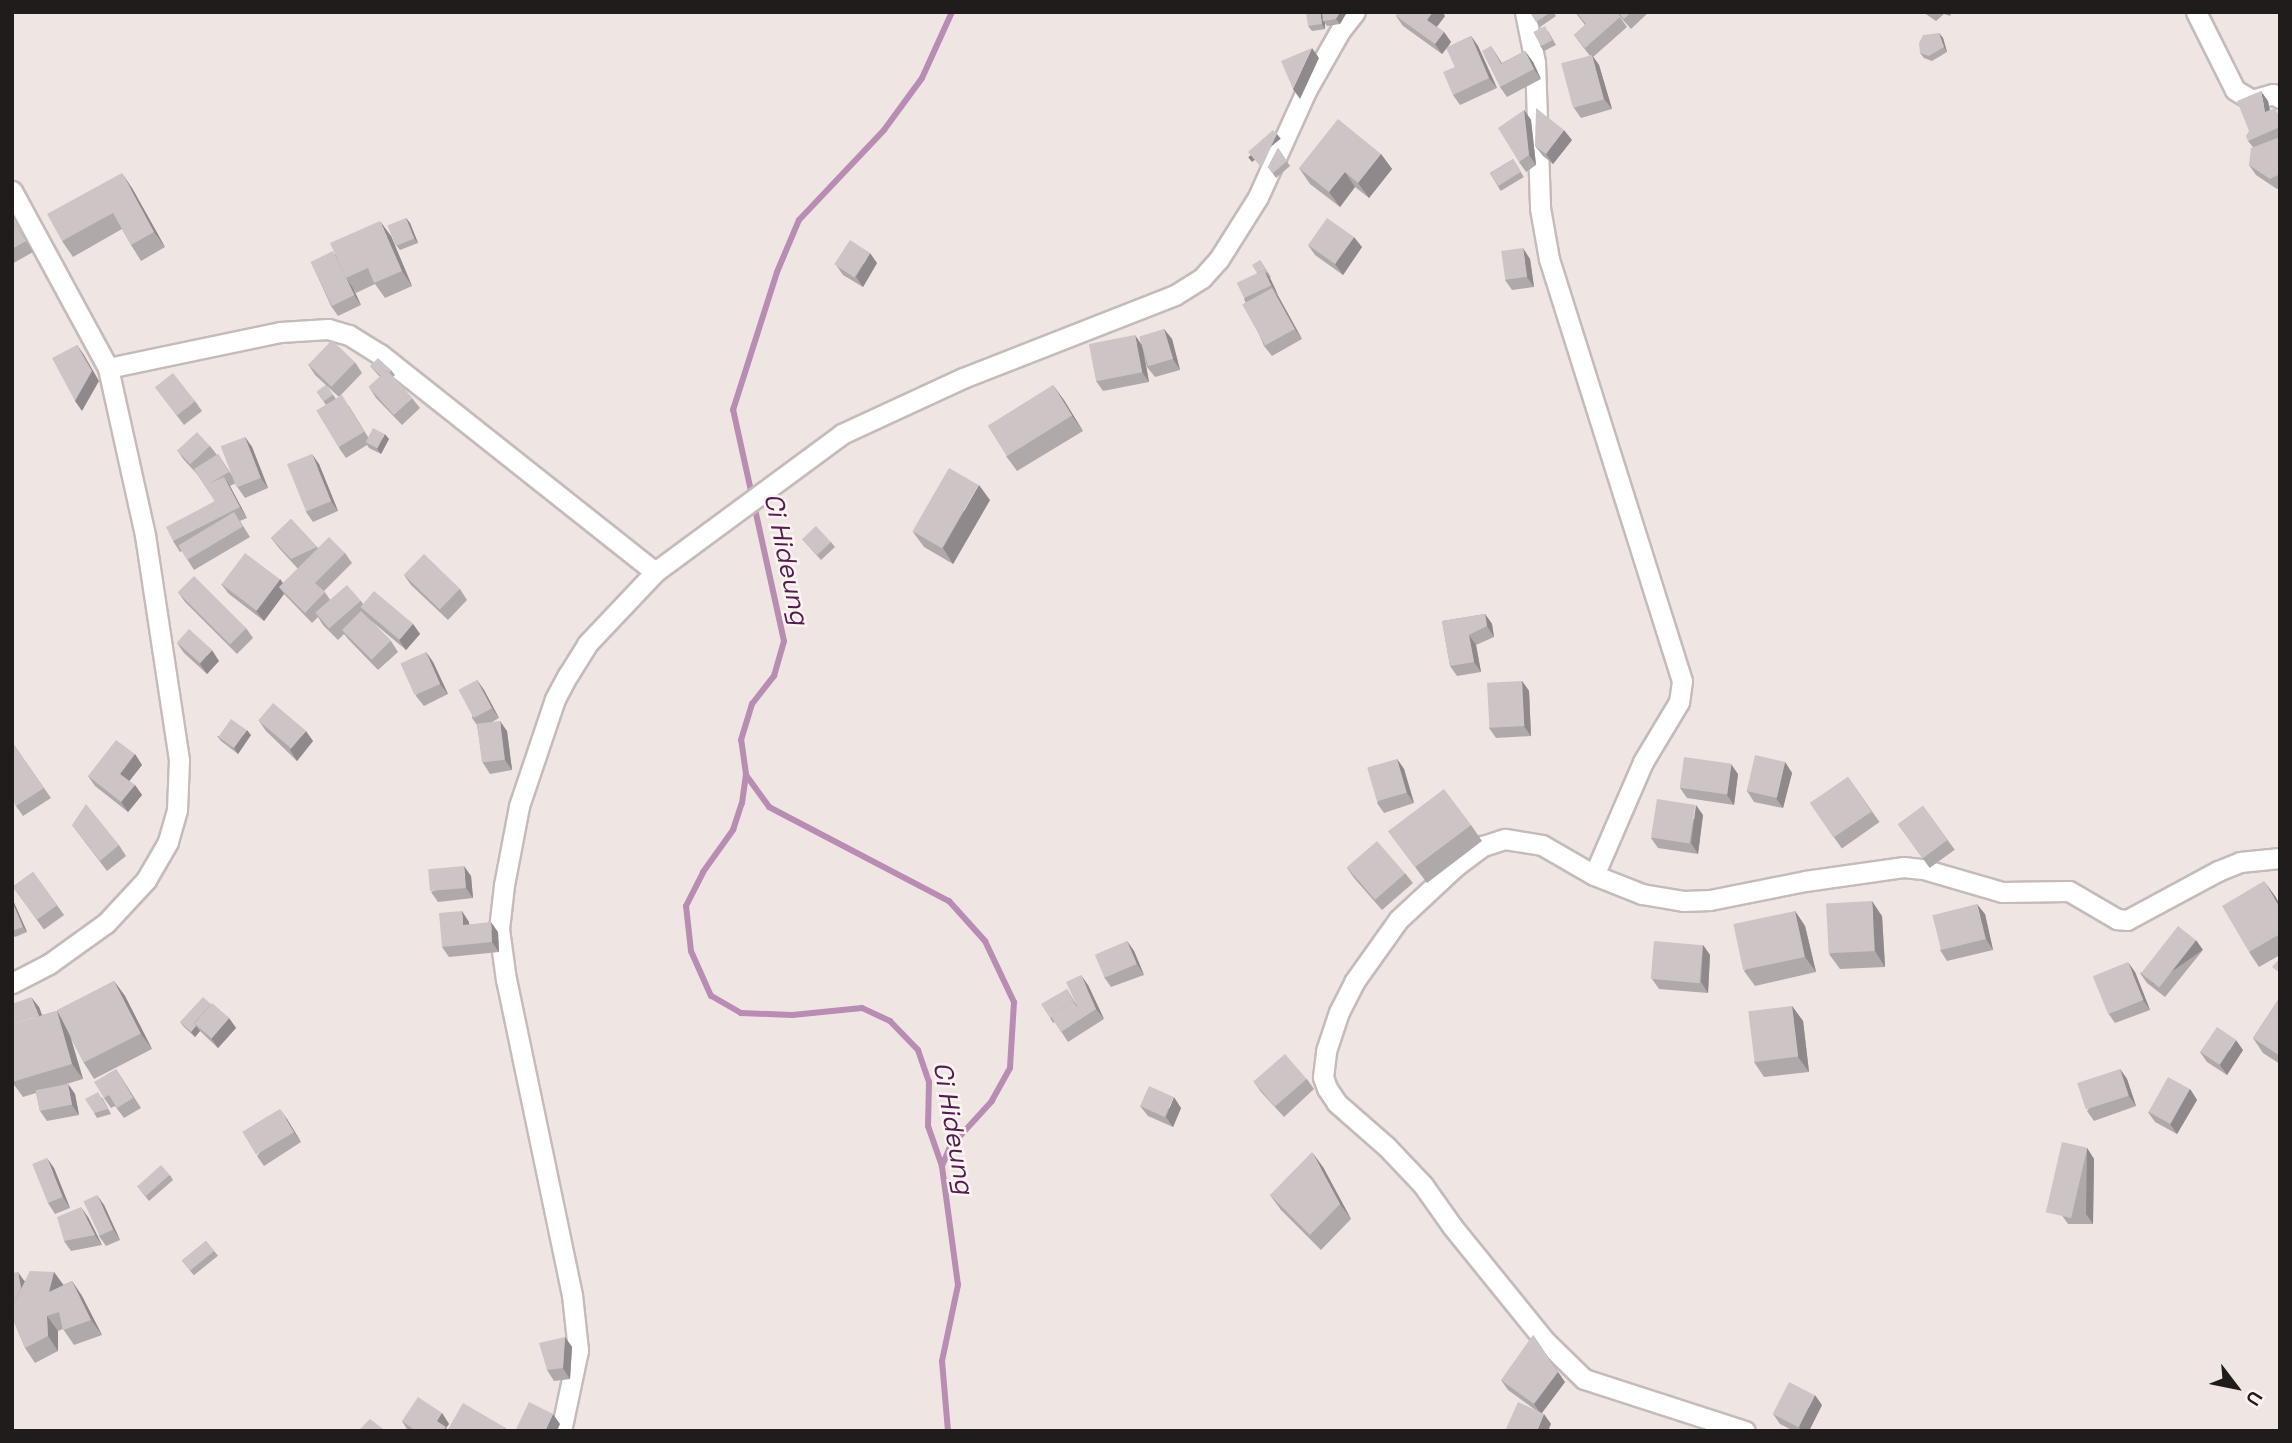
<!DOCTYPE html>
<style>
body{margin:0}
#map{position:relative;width:2292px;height:1443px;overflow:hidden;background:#efe6e3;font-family:"Space Grotesk",sans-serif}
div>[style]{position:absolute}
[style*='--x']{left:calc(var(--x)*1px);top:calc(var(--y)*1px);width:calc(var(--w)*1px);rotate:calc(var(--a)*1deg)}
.stream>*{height:6px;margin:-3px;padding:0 3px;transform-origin:3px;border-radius:3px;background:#b98cb3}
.roads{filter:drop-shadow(2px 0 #c5bbb9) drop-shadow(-2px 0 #c5bbb9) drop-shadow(0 2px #c5bbb9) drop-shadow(0 -2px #c5bbb9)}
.street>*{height:19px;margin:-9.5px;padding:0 9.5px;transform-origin:9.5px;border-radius:9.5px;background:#fff}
.wall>*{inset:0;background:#b0a9aa;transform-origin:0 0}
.shaded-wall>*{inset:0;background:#90898b;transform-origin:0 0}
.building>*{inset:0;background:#cdc4c6;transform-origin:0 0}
span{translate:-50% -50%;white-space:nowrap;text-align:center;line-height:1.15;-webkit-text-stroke:5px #fdf3f1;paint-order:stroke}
.water-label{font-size:26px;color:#521c4e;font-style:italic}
.frame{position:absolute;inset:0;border:14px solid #1f1c1b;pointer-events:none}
.north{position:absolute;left:2201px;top:1352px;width:70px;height:70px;-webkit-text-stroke:5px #fdf3f1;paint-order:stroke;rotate:122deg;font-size:19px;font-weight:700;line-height:28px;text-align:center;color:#1f1c1b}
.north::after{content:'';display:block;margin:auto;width:24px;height:32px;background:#1f1c1b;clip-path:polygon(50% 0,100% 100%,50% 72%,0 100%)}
</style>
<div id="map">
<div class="stream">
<div style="--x:746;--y:775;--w:39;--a:54"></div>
<div style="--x:769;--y:807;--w:203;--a:27.6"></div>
<div style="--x:949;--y:901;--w:54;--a:48"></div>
<div style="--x:985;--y:941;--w:68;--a:64.6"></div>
<div style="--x:1014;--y:1002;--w:66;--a:93.5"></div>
<div style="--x:1010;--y:1068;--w:38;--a:119"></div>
<div style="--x:992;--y:1101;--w:62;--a:132.4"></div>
<div style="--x:950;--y:1147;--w:21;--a:113"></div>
<div style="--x:948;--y:1431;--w:70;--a:-94.9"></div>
<div style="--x:942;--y:1361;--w:78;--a:-78.1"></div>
<div style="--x:958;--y:1285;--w:120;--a:-97.7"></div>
<div style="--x:942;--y:1166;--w:42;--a:-109.3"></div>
<div style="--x:928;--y:1126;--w:44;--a:-88.7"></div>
<div style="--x:929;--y:1082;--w:34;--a:-109"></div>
<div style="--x:918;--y:1050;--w:40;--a:-134"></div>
<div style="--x:890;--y:1021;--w:31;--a:-155"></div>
<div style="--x:862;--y:1008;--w:70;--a:174.3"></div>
<div style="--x:792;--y:1015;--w:51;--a:-177.8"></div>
<div style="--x:741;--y:1013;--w:34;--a:-150"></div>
<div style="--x:711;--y:996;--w:49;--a:-114"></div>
<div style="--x:691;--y:951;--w:45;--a:-96.3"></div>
<div style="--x:686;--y:906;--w:38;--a:-63"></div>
<div style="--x:703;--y:872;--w:52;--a:-54.5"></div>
<div style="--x:733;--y:830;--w:28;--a:-72"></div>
<div style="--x:742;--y:803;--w:29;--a:-82"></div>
<div style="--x:746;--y:774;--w:34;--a:-98"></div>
<div style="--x:741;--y:740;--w:38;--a:-73"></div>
<div style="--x:752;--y:704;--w:36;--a:-52"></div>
<div style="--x:774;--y:676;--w:36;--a:-74"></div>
<div style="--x:784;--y:641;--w:237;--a:-102.4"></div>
<div style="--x:733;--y:410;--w:145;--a:-72.3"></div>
<div style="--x:777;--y:272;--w:56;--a:-67.1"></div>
<div style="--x:799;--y:220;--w:124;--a:-46.6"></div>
<div style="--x:884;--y:130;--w:64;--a:-53.8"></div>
<div style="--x:922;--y:78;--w:72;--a:-65.6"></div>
</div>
<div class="roads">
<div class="street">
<div style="--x:1525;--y:12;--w:51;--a:78.7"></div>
<div style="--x:1535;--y:62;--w:146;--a:88"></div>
<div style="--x:1540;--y:208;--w:52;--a:80"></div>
<div style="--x:1549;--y:259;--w:442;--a:72.5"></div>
<div style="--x:1682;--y:681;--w:21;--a:98"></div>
<div style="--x:1679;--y:702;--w:70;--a:121"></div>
<div style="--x:1643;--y:762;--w:123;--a:113.4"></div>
<div style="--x:2196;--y:12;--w:87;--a:63.4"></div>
<div style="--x:2235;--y:90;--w:20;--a:30"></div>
<div style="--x:2252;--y:100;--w:22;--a:-16"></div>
<div style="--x:2273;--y:94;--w:8;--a:30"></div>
<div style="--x:12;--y:191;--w:201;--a:61.5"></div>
<div style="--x:108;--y:368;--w:171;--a:77.5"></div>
<div style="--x:145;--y:535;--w:228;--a:81.4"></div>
<div style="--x:179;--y:760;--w:50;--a:92.3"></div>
<div style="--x:177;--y:810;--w:33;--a:106"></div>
<div style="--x:168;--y:842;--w:44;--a:120.1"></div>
<div style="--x:146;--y:880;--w:59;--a:132.9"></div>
<div style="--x:106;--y:923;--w:70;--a:144.3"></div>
<div style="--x:49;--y:964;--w:42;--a:152.8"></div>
<div style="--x:108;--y:368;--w:176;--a:-11.8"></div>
<div style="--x:280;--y:332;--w:48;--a:-3.6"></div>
<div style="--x:328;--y:329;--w:22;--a:16"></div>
<div style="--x:349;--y:335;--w:36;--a:32"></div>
<div style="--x:380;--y:354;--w:351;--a:38.4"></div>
<div style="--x:561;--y:1431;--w:83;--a:-78.1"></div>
<div style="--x:578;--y:1350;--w:55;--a:-96.2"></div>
<div style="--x:572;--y:1295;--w:322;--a:-101.8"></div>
<div style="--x:506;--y:980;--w:51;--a:-97.8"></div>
<div style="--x:499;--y:929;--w:44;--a:-83.5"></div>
<div style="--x:504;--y:885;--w:80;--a:-79.2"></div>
<div style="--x:519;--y:806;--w:113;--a:-71.4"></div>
<div style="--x:555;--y:699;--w:27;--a:-62"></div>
<div style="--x:568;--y:675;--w:36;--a:-58"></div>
<div style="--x:587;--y:644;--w:99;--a:-46.6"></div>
<div style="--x:655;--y:572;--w:232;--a:-36.4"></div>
<div style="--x:842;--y:434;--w:133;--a:-24.8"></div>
<div style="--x:963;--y:378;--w:228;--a:-21.4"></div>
<div style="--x:1175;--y:295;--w:32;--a:-32"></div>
<div style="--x:1202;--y:278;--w:25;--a:-48"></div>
<div style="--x:1219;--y:259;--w:73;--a:-57.8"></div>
<div style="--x:1258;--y:197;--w:119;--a:-65.6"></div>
<div style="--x:1307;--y:89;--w:67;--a:-60.4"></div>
<div style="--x:1340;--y:31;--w:24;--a:-52"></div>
<div style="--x:1745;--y:1431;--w:169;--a:-162.1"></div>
<div style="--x:1584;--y:1379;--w:54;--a:-135.7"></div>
<div style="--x:1545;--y:1341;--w:148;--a:-129"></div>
<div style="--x:1452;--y:1226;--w:50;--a:-125.3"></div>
<div style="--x:1423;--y:1185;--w:52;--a:-133.5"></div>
<div style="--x:1387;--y:1147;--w:67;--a:-138.7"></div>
<div style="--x:1337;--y:1103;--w:18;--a:-124"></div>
<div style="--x:1327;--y:1088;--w:12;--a:-110"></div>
<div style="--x:1323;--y:1077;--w:26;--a:-83"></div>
<div style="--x:1326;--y:1051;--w:41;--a:-71.6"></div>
<div style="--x:1339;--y:1012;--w:34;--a:-63"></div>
<div style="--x:1354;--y:982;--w:77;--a:-54.5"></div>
<div style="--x:1399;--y:919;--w:78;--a:-42.9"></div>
<div style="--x:1456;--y:866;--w:34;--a:-37"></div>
<div style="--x:1483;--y:846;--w:23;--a:-18"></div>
<div style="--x:1505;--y:839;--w:37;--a:9"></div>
<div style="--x:1542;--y:845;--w:60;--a:30"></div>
<div style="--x:1594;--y:875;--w:52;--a:21.6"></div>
<div style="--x:1642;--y:894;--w:43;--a:9.5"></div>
<div style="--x:1684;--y:901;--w:26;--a:-2"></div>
<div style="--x:1710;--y:900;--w:97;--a:-11.3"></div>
<div style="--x:1805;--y:881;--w:99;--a:-8.1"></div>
<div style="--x:1903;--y:867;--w:20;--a:6"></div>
<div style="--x:1923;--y:869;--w:82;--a:16.2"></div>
<div style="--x:2002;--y:892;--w:67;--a:-0.9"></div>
<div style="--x:2069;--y:891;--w:56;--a:30.3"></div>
<div style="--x:2117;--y:919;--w:10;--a:6"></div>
<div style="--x:2127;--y:920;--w:103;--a:-28.3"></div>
<div style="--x:2218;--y:871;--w:24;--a:-22"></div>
<div style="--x:2240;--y:862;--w:40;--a:-5.7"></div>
</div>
</div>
<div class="wall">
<div style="clip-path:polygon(1347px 12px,1340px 24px,1327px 26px,1325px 23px,1325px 29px,1312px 31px,1308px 26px)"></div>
<div style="clip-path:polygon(1398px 12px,1442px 12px,1445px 16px,1437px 27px,1444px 32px,1451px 42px,1448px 47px,1471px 36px,1478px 46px,1497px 88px,1460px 105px,1453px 95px,1455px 67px,1447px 48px,1442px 54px,1403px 26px,1396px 16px)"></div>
<div style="clip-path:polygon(1530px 12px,1553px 12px,1556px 16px,1540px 27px)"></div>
<div style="clip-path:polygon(1575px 12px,1620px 17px,1627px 27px,1593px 57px,1599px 65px,1612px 109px,1581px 118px,1574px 108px,1590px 56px,1574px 35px,1585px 25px)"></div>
<div style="clip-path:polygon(1616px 12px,1649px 12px,1631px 29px)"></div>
<div style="clip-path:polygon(1923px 12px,1952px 12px,1950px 16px,1944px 14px,1936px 21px)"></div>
<div style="clip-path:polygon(1548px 31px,1556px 45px,1544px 51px,1540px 46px)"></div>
<div style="clip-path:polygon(1939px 33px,1943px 38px,1947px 52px,1932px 61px,1924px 58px,1920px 53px)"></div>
<div style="clip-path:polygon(1491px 46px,1502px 63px,1525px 51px,1533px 62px,1541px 79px,1507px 97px,1500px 87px)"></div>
<div style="clip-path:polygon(2268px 101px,2270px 110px,2280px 115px,2280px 188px,2277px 189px,2256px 175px,2249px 165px,2253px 147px,2248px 141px)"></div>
<div style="clip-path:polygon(1524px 110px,1531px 120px,1536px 165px,1526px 172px,1519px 162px)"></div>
<div style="clip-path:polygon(1572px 140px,1553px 164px,1543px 156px,1535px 146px)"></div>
<div style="clip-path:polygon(1278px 148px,1290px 166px,1276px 178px,1268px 167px)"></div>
<div style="clip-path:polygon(1381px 154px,1392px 169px,1369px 198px,1355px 187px,1340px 207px,1310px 184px,1299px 168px)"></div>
<div style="left:1513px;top:159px;width:21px;height:27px;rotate:59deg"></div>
<div style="clip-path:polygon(132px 188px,165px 247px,141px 261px,131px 245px,122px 229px,73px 257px,62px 241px)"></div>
<div style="clip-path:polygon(12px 218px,33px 252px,12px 264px)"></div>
<div style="clip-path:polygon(406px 218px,410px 223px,418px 243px,400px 250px,396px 245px)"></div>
<div style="clip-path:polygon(391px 236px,412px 286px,385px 298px,375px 284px,356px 293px,353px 288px,361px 305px,338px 316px,331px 306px,311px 262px)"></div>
<div style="clip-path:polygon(1308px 245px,1362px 247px,1343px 275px,1315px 255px)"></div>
<div style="clip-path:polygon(1530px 259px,1534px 287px,1512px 290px,1505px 280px)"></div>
<div style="clip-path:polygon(1260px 260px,1271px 277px,1270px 278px,1278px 295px,1302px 339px,1272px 356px,1264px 346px,1244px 299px,1257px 273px)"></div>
<div style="clip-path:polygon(877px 263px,863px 287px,843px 275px,836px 265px)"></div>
<div style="clip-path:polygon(1164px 329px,1172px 339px,1180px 370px,1155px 377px,1147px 367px,1144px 353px,1149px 382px,1103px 391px,1096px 381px,1141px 344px)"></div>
<div style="clip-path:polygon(355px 362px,362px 373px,339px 397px,315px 375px,308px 364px)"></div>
<div style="clip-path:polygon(370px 366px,391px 370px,395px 375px,393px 377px,412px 398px,420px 408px,402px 425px,376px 398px,369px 387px,380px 377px)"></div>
<div style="clip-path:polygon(326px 385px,336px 399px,349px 406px,368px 437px,389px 439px,381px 454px,369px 448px,367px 445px,346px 458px,339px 448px,326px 405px,317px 392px)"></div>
<div style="clip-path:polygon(1053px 385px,1083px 431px,1017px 471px,1006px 456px)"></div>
<div style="clip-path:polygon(155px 387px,195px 401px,202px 411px,184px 425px)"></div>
<div style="clip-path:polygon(245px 437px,252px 447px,268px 488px,245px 498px,238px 488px,236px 483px,230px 486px,247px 518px,240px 521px,250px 537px,194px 570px,182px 551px,180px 552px,173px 541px,215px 501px,197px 474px,184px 460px,177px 450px,210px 446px,217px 455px,218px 454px,235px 480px)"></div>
<div style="clip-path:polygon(319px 464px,338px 511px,313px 522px,306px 512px)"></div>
<div style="clip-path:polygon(990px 500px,953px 564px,924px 547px,913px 532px)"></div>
<div style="clip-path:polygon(291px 519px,318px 548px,345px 553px,352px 563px,324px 591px,331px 601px,361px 601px,363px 604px,413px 624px,420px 634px,406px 650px,369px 619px,391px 641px,398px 652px,378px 670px,349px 640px,344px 634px,338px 640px,323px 625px,318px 617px,312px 623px,284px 594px,264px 621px,229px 594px,221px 584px,280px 579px,283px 583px,298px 569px,279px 548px,271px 538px)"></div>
<div style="clip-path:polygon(802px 539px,831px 542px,835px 547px,821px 560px)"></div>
<div style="clip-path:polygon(404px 575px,460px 589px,467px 600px,448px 620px,411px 585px)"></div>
<div style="clip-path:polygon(178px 592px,246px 628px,253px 638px,237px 654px,185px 602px)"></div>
<div style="clip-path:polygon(1485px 614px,1492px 624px,1494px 637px,1476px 645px,1481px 672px,1457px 676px,1450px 666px,1442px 621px)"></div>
<div style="clip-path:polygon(177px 643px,219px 661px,207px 674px,184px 653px)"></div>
<div style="clip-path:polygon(426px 652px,433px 662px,448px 694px,424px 706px,416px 696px)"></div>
<div style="clip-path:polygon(477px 680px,484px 690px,499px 718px,492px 722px,507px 731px,512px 770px,490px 774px,483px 763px,477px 725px,472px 718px)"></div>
<div style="clip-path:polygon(1522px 681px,1529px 691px,1531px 736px,1496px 738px,1489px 728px)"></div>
<div style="clip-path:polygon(259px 721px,313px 741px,297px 761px,266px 731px)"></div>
<div style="clip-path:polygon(251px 735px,238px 754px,221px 741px,217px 736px)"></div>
<div style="clip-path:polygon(12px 742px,51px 798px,23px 816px,16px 806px)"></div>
<div style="clip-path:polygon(135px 754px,142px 765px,129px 781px,135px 785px,142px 795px,128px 812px,95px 786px,88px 776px)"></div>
<div style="clip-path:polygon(1397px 759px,1404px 769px,1414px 803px,1384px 813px,1377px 803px)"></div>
<div style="clip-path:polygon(1785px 762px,1792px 773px,1783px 808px,1754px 802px,1747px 791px)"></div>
<div style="clip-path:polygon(1738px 774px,1734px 805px,1687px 798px,1680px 788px)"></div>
<div style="left:1848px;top:777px;width:55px;height:46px;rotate:55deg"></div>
<div style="left:1923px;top:806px;width:54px;height:31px;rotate:54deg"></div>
<div style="clip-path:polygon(1703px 815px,1698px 854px,1658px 848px,1651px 838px)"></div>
<div style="clip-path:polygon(72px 825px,119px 845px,126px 856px,107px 871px)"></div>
<div style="clip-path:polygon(1471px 825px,1482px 841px,1427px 883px,1388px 831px)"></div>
<div style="clip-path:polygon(1347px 868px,1405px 873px,1413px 883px,1382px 910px,1354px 878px)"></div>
<div style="left:33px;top:872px;width:53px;height:25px;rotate:54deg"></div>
<div style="clip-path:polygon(471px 876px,473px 898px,438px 902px,431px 892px)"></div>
<div style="clip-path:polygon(2275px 896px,2280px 905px,2280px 955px,2259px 967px,2249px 952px)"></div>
<div style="clip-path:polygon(12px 898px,27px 932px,15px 937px,12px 934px)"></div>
<div style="clip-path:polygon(1795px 911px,1805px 926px,1816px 972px,1755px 986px,1744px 971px)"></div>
<div style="clip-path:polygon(1985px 914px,1993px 950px,1947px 961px,1940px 950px)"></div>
<div style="clip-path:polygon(1882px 916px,1885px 967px,1840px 969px,1829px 954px)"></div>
<div style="clip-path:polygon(469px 922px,469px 924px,498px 932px,499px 952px,449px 957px,442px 947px)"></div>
<div style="clip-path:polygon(1127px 941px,1134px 951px,1144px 975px,1111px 987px,1104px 977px)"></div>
<div style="clip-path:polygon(1703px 945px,1710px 955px,1708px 993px,1659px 989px,1652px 979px)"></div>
<div style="clip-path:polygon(2203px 950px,2165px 997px,2147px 983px,2140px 973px)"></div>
<div style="clip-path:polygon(2135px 972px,2150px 1010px,2115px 1023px,2108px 1013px)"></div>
<div style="clip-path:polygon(114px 981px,125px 996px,152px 1049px,94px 1079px,84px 1063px,71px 1038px,83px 1079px,63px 1085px,68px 1084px,75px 1094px,79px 1115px,47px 1121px,40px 1111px,36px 1093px,23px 1097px,12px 1082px,39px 1007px,42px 1015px,57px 1011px)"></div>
<div style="clip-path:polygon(1088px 985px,1104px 1019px,1068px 1042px,1055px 1022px,1053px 1023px,1050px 1018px,1067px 989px,1076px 1004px)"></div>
<div style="clip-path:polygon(2280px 997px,2280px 1064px,2263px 1053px,2253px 1038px)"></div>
<div style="clip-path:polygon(211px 1004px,229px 1018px,236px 1028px,218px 1048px,200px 1031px,195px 1037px,184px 1027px,180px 1022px)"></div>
<div style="clip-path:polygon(1792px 1006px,1803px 1021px,1809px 1072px,1764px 1077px,1754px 1062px)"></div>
<div style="clip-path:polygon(2243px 1050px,2227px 1075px,2207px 1062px,2200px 1052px)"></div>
<div style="clip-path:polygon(116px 1069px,141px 1108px,124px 1118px,115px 1106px,111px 1108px,104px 1098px)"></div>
<div style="clip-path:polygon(2120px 1069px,2127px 1079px,2136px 1106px,2094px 1121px,2087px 1111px)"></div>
<div style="clip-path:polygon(1307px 1079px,1314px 1089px,1284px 1117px,1261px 1092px,1254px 1082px)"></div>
<div style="clip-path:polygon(2190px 1089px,2197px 1100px,2177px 1134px,2155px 1122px,2148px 1112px)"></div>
<div style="clip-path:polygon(102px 1097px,111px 1114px,97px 1118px,94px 1113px)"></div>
<div style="clip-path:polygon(1140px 1106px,1181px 1108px,1173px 1127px,1148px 1116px)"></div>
<div style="clip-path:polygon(287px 1119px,301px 1142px,264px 1166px,257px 1156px)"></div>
<div style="clip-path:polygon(2087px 1148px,2094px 1159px,2093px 1224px,2068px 1224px,2061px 1214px)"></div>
<div style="clip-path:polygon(1323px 1167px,1351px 1219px,1321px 1250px,1281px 1210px,1270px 1195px)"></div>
<div style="clip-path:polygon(54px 1168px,70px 1208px,55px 1214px,48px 1203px)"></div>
<div style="clip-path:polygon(170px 1175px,173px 1180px,149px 1201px,137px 1186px)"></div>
<div style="clip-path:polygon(104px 1205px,120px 1240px,106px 1246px,99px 1236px)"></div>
<div style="clip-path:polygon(88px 1217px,102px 1245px,71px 1251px,64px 1241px)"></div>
<div style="left:206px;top:1241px;width:19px;height:31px;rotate:51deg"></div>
<div style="clip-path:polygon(54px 1272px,63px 1285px,72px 1281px,82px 1296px,102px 1335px,74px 1345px,63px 1329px,58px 1331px,58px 1351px,35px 1363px,25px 1348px,12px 1317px,12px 1273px,25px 1281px)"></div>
<div style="clip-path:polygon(565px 1337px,572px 1347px,570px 1379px,554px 1381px,547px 1370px)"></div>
<div style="clip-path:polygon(1501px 1380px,1565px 1382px,1542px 1413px,1551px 1424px,1537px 1411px,1508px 1390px)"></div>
<div style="clip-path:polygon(1822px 1405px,1809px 1431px,1794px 1431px,1780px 1424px,1773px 1414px)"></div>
<div style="clip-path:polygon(442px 1413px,449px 1424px,446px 1428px,447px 1430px,506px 1428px,507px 1431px,408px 1431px,402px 1421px)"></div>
</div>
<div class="shaded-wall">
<div style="clip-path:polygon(1320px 12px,1323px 12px,1323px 21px,1325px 23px,1325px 29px,1322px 24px)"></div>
<div style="clip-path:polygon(1340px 12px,1347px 12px,1340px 24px,1336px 19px)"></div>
<div style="clip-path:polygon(1433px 12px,1442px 12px,1445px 16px,1434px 30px,1427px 20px)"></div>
<div style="clip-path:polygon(1444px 32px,1451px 42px,1442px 54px,1435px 44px)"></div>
<div style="clip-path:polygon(1939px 33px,1943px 38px,1947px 52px,1944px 47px)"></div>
<div style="clip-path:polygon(1471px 36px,1478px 46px,1497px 88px,1489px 78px)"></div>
<div style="clip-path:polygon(1312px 48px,1319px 58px,1300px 99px,1293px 89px)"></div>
<div style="clip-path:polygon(1525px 51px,1533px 62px,1541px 79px,1534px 69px)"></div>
<div style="clip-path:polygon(1592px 55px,1599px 65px,1612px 109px,1604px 99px)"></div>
<div style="clip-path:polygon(2261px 91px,2268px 101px,2272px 123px,2265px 112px)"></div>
<div style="clip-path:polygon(1524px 110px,1531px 120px,1536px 165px,1529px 155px)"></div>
<div style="clip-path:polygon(1564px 130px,1572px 140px,1553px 164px,1546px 154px)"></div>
<div style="left:1277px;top:134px;width:6px;height:37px;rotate:51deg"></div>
<div style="clip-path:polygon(1381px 154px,1392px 169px,1369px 198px,1358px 183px)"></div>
<div style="clip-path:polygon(1345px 172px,1355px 187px,1340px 207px,1329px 192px)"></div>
<div style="clip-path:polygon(122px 173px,132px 188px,165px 247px,154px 232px)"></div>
<div style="clip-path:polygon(406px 218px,410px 223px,418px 243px,414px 238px)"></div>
<div style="clip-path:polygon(380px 221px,391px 236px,412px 286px,402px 271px)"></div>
<div style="clip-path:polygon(1354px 237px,1362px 247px,1343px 275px,1335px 264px)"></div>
<div style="clip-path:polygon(1523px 248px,1530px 259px,1534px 287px,1527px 277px)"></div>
<div style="clip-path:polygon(870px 253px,877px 263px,863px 287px,856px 277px)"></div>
<div style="clip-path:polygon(1264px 270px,1271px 280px,1278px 295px,1271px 285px)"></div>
<div style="clip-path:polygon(346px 278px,353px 288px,361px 305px,354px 295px)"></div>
<div style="clip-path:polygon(1272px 288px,1279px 298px,1302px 339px,1295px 329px)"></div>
<div style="clip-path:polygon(1164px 329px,1172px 339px,1180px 370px,1173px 359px)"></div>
<div style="clip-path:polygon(1135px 335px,1142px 345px,1149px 382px,1142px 372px)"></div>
<div style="clip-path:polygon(77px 345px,84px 355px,99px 381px,82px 411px,75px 401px)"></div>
<div style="clip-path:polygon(1053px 385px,1064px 400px,1083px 431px,1072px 416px)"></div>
<div style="clip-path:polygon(385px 434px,389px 439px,381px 454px,377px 449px)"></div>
<div style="clip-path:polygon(245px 437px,252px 447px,268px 488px,261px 478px)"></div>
<div style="clip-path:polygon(312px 454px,319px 464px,338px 511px,331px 501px)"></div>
<div style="clip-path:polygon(224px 477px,231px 488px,247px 518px,240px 507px)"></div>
<div style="clip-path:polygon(979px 485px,990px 500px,953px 564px,943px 548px)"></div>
<div style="clip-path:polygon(280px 579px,287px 590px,279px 587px,284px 594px,264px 621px,256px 611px)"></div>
<div style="clip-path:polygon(1485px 614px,1492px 624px,1494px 637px,1487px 626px)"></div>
<div style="clip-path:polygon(413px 624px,420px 634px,406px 650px,399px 640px)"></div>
<div style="clip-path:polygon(1469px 635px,1476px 645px,1481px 672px,1474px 662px)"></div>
<div style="clip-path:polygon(212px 650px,219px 661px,207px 674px,200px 664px)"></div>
<div style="clip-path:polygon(426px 652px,433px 662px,448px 694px,440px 684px)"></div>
<div style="clip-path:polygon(477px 680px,484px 690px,499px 718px,492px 708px)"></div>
<div style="clip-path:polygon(1522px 681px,1529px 691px,1531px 736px,1524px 726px)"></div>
<div style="clip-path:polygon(500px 721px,507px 731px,512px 770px,505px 760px)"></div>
<div style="clip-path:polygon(247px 730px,251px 735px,238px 754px,234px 748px)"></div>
<div style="clip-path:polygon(306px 731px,313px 741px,297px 761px,290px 750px)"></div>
<div style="clip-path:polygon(135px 754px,142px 765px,127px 784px,120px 774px)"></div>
<div style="clip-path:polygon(1397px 759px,1404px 769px,1414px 803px,1407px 793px)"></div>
<div style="clip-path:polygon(1785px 762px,1792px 773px,1783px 808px,1776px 798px)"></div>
<div style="clip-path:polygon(1731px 764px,1738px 774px,1734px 805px,1727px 795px)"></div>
<div style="clip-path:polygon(135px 785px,142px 795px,128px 812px,121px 802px)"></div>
<div style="clip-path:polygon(1696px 805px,1703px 815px,1698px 854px,1691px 843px)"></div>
<div style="clip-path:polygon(464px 866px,471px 876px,473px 898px,466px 888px)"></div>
<div style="clip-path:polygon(2264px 881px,2275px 896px,2280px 905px,2280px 908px)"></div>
<div style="clip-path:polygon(12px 898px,27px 932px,23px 927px,12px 901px)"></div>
<div style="clip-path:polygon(1872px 901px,1882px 916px,1885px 967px,1875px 951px)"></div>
<div style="clip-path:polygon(1977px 904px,1985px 914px,1993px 950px,1986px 939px)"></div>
<div style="clip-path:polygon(462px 911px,469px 922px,470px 935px,463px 925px)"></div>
<div style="clip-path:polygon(1795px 911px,1805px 926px,1816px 972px,1805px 957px)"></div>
<div style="clip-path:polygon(491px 922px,498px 932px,499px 952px,492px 942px)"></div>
<div style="left:2196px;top:940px;width:12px;height:60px;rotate:55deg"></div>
<div style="clip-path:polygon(1127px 941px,1134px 951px,1144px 975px,1137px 964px)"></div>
<div style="clip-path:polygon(1703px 945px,1710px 955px,1708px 993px,1701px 982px)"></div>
<div style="clip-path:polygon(2128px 962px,2135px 972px,2150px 1010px,2143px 1000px)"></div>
<div style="clip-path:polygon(1081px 975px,1088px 985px,1104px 1019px,1096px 1009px)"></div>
<div style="clip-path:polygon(114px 981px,125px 996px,152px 1049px,141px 1034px)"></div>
<div style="clip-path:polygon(31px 997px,39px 1007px,46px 1026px,39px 1016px)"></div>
<div style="clip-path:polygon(1792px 1006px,1803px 1021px,1809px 1072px,1798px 1057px)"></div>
<div style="clip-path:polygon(57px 1011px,67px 1026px,83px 1079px,72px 1064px)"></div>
<div style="clip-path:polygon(229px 1018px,236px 1028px,218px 1048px,211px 1038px)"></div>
<div style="clip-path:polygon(196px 1026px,200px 1031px,195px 1037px,191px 1032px)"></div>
<div style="clip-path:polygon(2236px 1040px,2243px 1050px,2227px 1075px,2220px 1065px)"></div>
<div style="clip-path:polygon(2120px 1069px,2127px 1079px,2136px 1106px,2129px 1096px)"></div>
<div style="clip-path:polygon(68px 1084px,75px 1094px,79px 1115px,72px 1105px)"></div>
<div style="clip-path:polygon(2190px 1089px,2197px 1100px,2177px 1134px,2170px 1124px)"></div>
<div style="clip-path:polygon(1174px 1097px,1181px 1108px,1173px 1127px,1166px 1117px)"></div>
<div style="clip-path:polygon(280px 1109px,287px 1119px,301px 1142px,294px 1132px)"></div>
<div style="clip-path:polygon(2087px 1148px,2094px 1159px,2093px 1224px,2086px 1214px)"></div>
<div style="clip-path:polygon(1312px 1152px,1323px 1167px,1351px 1219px,1340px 1204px)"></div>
<div style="clip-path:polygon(47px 1158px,54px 1168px,70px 1208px,63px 1197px)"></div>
<div style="clip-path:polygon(97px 1195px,104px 1205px,120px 1240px,113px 1229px)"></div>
<div style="clip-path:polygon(81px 1207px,88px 1217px,102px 1245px,95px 1235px)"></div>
<div style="clip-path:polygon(18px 1272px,25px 1282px,23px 1297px)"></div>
<div style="clip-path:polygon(54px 1272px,65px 1287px,49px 1292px)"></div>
<div style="clip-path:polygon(72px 1281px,82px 1296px,102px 1335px,91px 1320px)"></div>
<div style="clip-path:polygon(47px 1316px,58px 1331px,58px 1351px,48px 1336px)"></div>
<div style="clip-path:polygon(1533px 1335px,1565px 1382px,1541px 1414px,1534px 1404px)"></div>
<div style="clip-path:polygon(565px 1337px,572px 1347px,570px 1379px,563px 1368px)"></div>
<div style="clip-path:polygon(1815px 1395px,1822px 1405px,1809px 1431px,1802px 1431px,1799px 1427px)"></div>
<div style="clip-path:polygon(442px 1413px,449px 1424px,446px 1428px,448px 1431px,443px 1431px,437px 1421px)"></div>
<div style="clip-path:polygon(553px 1414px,560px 1424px,557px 1431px,545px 1431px)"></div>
<div style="clip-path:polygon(1544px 1414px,1551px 1424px,1548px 1431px,1537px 1431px)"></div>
</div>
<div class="building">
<div style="clip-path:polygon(1306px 12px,1320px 12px,1322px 24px,1308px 26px)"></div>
<div style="clip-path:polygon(1322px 12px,1340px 12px,1336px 19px,1323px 21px)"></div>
<div style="clip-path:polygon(1398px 12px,1433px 12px,1427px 20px,1444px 32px,1435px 44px,1396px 16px)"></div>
<div style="clip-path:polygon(1530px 12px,1551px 12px,1536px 22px)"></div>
<div style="clip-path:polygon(1576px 12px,1616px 12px,1620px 17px,1585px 48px,1574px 35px,1586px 24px)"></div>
<div style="clip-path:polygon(1618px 12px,1631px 12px,1624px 19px)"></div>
<div style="left:1545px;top:26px;width:16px;height:13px;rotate:63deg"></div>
<div style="clip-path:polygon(1939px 33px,1944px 47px,1929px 56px,1920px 53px,1919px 43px,1923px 35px)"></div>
<div style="clip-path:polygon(1471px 36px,1489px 78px,1453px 95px,1443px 72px,1455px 67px,1446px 48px)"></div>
<div style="clip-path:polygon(1491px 46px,1501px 64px,1525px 51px,1534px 69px,1500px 87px,1482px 51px)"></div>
<div style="clip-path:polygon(1312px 48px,1293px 89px,1281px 61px)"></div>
<div style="left:1592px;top:55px;width:46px;height:32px;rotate:75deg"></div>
<div style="clip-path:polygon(2261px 91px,2265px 112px,2275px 108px,2280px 118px,2280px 127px,2248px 141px,2246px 136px,2249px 131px,2237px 101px)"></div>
<div style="clip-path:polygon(1536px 108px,1564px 130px,1546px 154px,1535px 146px)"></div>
<div style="clip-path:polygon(1524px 110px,1529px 155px,1519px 162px,1498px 128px)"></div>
<div style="clip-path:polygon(1338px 119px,1381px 154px,1358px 183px,1345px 172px,1329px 192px,1299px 168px)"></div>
<div style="clip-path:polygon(1273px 130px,1277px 134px,1261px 167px,1248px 152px)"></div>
<div style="clip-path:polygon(2280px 137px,2280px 174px,2270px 179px,2249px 165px,2251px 148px)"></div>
<div style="clip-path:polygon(1278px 148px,1287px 161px,1273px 173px,1268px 167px)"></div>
<div style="left:1513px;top:159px;width:15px;height:27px;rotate:58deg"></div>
<div style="clip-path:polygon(122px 173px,154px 232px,131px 245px,113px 213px,62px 241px,47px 214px)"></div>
<div style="left:406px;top:218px;width:22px;height:20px;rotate:68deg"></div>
<div style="left:1327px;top:218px;width:33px;height:33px;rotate:35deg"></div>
<div style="clip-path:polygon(12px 219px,26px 241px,12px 249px)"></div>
<div style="clip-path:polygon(380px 221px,402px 271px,374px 283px,368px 268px,346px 278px,330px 243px)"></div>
<div style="left:850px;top:240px;width:24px;height:29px;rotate:33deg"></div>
<div style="left:1523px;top:248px;width:29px;height:22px;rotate:82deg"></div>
<div style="left:333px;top:251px;width:49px;height:25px;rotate:64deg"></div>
<div style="clip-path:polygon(1260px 260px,1267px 272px,1266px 273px,1264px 270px,1257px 273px,1252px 265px)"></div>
<div style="left:1264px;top:270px;width:17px;height:30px;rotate:65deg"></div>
<div style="left:1272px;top:288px;width:47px;height:34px;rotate:61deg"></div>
<div style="left:1164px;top:329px;width:31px;height:26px;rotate:73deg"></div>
<div style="left:1135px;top:335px;width:38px;height:47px;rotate:79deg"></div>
<div style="left:332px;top:340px;width:32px;height:34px;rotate:44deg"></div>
<div style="clip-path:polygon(77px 345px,92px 371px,75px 401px,52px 358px)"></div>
<div style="clip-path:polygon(378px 358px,391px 370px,389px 373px,387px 370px,381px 376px,370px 366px)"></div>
<div style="left:387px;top:370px;width:38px;height:25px;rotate:48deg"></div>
<div style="left:173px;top:373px;width:36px;height:23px;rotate:52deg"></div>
<div style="left:326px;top:385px;width:12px;height:11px;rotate:55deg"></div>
<div style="left:1053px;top:385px;width:36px;height:77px;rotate:58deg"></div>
<div style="left:342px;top:395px;width:43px;height:30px;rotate:59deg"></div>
<div style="left:373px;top:428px;width:13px;height:16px;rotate:27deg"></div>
<div style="left:197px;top:432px;width:19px;height:27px;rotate:47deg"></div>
<div style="left:245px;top:437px;width:44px;height:26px;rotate:69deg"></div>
<div style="clip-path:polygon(218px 454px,229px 472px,210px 483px,224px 477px,240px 507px,173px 541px,166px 527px,215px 501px,194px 469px)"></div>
<div style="left:312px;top:454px;width:51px;height:27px;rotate:68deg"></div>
<div style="left:949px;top:468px;width:34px;height:73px;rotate:30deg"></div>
<div style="left:234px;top:512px;width:17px;height:65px;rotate:59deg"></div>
<div style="clip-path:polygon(291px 519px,317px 547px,291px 559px,271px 538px)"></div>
<div style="left:816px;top:526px;width:22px;height:19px;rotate:47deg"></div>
<div style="clip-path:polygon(329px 537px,345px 553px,315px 583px,325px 592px,305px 613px,279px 587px)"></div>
<div style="left:245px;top:553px;width:44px;height:39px;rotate:37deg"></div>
<div style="left:424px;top:554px;width:50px;height:29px;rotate:44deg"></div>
<div style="left:194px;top:576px;width:74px;height:23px;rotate:45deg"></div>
<div style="left:347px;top:585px;width:21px;height:42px;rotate:49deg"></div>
<div style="left:374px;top:591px;width:51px;height:21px;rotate:40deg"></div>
<div style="left:361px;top:611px;width:42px;height:27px;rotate:45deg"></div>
<div style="clip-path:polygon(1485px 614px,1487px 626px,1469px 635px,1474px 662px,1450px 666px,1442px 621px)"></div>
<div style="left:189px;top:629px;width:31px;height:18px;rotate:42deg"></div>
<div style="left:426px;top:652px;width:35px;height:28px;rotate:66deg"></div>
<div style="left:477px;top:680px;width:32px;height:21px;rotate:62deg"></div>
<div style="left:1522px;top:681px;width:45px;height:35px;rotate:87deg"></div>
<div style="left:273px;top:703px;width:43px;height:23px;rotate:40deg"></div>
<div style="left:231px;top:719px;width:19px;height:22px;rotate:35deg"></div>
<div style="left:500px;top:721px;width:39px;height:23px;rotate:83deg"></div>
<div style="clip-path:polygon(116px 740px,135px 754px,120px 774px,135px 785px,121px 802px,88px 776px)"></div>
<div style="clip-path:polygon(12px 742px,44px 788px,16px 806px,12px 799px)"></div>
<div style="left:1755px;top:755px;width:31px;height:37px;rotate:13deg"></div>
<div style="left:1684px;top:757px;width:48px;height:31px;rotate:8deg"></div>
<div style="left:1397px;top:759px;width:35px;height:31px;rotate:74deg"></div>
<div style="left:1848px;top:777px;width:42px;height:46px;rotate:56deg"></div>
<div style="left:1444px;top:789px;width:45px;height:70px;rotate:53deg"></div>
<div style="left:1657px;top:799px;width:39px;height:39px;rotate:9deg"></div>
<div style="clip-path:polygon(86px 804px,119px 845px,100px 861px,72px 825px)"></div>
<div style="left:1923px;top:806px;width:42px;height:31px;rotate:54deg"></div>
<div style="left:1377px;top:841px;width:43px;height:40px;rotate:49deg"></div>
<div style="left:464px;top:866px;width:22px;height:36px;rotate:85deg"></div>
<div style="left:33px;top:872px;width:41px;height:25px;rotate:54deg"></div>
<div style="clip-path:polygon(2264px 881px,2280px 908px,2280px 934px,2249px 952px,2222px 906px)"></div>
<div style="clip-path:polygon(12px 901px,23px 927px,12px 931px)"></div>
<div style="left:1872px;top:901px;width:50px;height:46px;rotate:87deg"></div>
<div style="left:1977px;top:904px;width:36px;height:46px;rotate:76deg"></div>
<div style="clip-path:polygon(462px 911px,463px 925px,491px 922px,492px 942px,442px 947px,439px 913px)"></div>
<div style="left:1795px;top:911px;width:47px;height:63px;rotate:78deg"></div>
<div style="left:2178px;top:926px;width:23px;height:60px;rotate:38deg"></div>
<div style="left:1127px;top:941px;width:25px;height:35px;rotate:67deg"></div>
<div style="left:1654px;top:941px;width:49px;height:38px;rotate:5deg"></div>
<div style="clip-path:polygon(2280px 958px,2280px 973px,2272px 967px)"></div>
<div style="left:2128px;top:962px;width:41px;height:38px;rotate:68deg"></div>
<div style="clip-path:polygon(1081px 975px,1096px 1009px,1061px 1032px,1050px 1015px,1072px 1001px,1078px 1008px,1066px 982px)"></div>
<div style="left:114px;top:981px;width:59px;height:64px;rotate:63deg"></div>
<div style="clip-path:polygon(1067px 989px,1075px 1004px,1072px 1001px,1050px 1015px,1051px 1017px,1050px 1018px,1041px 1004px)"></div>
<div style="clip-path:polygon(31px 997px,39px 1016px,12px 1024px,12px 1004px)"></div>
<div style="clip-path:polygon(203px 997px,211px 1004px,194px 1023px,196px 1026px,191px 1032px,180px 1022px)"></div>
<div style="clip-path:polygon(2280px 997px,2280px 1056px,2253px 1038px)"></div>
<div style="left:212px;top:1003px;width:23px;height:27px;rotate:41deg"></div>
<div style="left:1792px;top:1006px;width:51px;height:44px;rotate:83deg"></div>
<div style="clip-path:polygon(57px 1011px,72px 1064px,12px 1082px,12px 1024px)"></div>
<div style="left:2217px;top:1027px;width:23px;height:30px;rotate:34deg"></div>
<div style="left:1285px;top:1054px;width:33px;height:42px;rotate:49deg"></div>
<div style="clip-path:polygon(116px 1069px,133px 1098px,117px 1108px,109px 1095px,104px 1098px,94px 1082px)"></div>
<div style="left:2120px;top:1069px;width:28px;height:45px;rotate:72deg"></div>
<div style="left:2168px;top:1077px;width:25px;height:40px;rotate:29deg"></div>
<div style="left:68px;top:1084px;width:21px;height:33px;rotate:79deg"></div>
<div style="left:1149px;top:1086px;width:27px;height:22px;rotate:24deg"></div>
<div style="clip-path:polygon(98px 1092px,108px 1109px,94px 1113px,85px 1099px)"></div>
<div style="left:280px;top:1109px;width:27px;height:44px;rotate:59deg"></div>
<div style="left:2062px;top:1142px;width:26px;height:72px;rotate:13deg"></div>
<div style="clip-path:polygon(1312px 1152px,1340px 1204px,1310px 1235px,1270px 1195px)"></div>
<div style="left:47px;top:1158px;width:42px;height:16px;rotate:68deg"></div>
<div style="left:161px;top:1165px;width:13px;height:32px;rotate:48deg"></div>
<div style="left:97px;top:1195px;width:38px;height:15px;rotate:65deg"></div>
<div style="clip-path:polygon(81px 1207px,95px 1235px,64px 1241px,57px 1217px)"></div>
<div style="left:206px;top:1241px;width:13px;height:31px;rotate:51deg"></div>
<div style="clip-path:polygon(30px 1271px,54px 1272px,49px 1292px,72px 1281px,91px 1320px,63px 1330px,59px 1312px,47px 1316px,48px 1336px,25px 1348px,12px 1316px,12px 1307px)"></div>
<div style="clip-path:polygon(18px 1272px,21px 1288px,15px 1301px,12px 1303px,12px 1273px)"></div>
<div style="clip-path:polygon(1533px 1335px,1558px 1372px,1534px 1404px,1501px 1380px)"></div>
<div style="clip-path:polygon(565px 1337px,563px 1368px,547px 1370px,539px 1343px)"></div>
<div style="left:1789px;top:1382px;width:29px;height:36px;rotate:27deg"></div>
<div style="clip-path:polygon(418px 1397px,442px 1413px,437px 1421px,446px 1427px,443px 1431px,416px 1431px,402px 1421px)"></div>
<div style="clip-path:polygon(529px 1402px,553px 1414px,545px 1431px,515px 1431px)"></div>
<div style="clip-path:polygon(1518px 1402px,1544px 1414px,1537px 1431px,1505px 1431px)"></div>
<div style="clip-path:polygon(463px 1403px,506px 1428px,504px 1431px,447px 1431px)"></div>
<div style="clip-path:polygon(370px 1419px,386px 1431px,358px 1431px)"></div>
</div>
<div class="water-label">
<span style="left:786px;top:559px;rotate:78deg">Ci Hideung</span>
<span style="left:953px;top:1128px;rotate:80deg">Ci Hideung</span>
</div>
<div class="frame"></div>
<div class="north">U</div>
</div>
